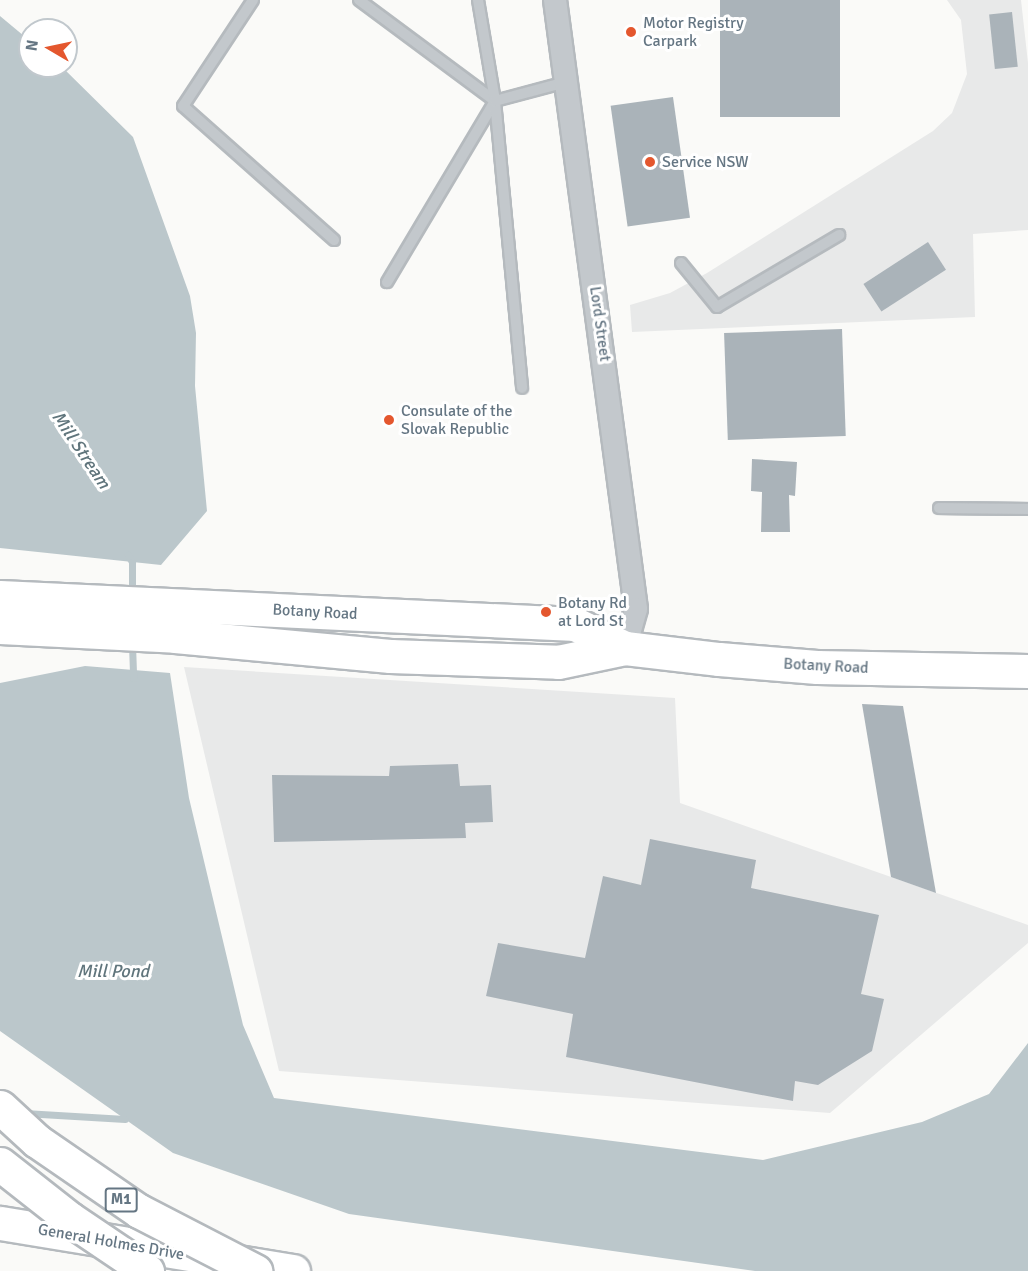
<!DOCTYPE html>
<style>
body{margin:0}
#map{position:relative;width:1028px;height:1271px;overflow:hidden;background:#fafaf8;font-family:Signika,sans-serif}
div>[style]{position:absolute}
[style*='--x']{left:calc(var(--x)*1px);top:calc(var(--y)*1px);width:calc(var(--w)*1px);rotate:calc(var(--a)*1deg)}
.built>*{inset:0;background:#e8e9e9}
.water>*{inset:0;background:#bbc7cb}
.stream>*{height:7px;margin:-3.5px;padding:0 3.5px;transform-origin:3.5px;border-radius:3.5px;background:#bbc7cb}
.building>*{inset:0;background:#aab3b9;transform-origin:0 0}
.roads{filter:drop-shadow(2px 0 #b5babe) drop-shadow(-2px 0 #b5babe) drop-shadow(0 2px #b5babe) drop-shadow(0 -2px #b5babe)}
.lane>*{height:10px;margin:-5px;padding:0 5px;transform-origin:5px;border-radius:5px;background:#c3c8cc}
.street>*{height:22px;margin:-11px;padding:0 11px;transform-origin:11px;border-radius:11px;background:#c3c8cc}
.primary>*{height:33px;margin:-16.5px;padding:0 16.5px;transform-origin:16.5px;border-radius:16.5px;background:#fff}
.bridges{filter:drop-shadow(2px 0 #b4b9bd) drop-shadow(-2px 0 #b4b9bd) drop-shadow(0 2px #b4b9bd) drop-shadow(0 -2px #b4b9bd)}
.highway-bridge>*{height:33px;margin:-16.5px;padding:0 16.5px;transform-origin:16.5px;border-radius:16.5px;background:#fff}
.dots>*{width:16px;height:16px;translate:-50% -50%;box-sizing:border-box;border:3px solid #fff;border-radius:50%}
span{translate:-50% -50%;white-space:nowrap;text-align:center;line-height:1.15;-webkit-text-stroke:6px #fff;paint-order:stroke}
.shield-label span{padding:2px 4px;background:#fff;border:2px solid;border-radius:4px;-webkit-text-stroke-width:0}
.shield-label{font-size:15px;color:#657683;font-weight:700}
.poi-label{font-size:16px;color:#657683}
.left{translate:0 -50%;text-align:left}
.street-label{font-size:16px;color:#657683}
.water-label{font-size:18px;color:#60757c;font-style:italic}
.north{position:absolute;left:18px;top:18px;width:60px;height:60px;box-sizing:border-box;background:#fff;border:2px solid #c1c8cd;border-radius:50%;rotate:279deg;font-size:16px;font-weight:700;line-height:24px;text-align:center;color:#657683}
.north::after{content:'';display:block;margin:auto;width:21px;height:27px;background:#e4572e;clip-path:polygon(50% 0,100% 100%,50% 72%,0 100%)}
</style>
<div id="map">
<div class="built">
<div style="clip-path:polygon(947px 0,1021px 0,1028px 63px,1028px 230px,973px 234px,975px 317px,632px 332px,630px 305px,670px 293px,707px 273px,933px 131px,952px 113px,967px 74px,961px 20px)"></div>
<div style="clip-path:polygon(184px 667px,675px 698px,680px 803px,1028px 925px,1028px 943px,830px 1113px,279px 1071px)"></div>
</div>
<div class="water">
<div style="clip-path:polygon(0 16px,30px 41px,30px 66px,61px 66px,133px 137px,190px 296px,196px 333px,195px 386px,207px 511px,161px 565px,0 548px)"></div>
<div style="clip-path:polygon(85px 666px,170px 673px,189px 798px,243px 1025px,274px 1098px,763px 1160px,922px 1122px,989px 1094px,1028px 1043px,1028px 1271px,755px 1271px,349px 1214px,173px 1153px,0 1031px,0 683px)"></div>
</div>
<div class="stream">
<div style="--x:128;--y:555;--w:8;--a:60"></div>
<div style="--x:132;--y:562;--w:32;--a:90"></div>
<div style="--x:132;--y:644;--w:34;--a:88"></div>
<div style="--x:24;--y:1113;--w:101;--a:3.4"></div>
</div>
<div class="building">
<div style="left:720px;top:0;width:120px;height:117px"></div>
<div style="left:1012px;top:12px;width:55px;height:23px;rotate:84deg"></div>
<div style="left:673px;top:97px;width:122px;height:63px;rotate:82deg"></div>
<div style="left:928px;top:242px;width:33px;height:77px;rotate:57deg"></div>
<div style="left:842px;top:329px;width:107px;height:118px;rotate:88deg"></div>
<div style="clip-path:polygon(752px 459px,797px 462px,795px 496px,789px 495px,790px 532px,761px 532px,762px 492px,751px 491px)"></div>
<div style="clip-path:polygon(862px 704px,903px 706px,936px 893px,891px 877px)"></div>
<div style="clip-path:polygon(458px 764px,460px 786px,491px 785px,493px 822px,465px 823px,466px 838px,274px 842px,272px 775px,389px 776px,390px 766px)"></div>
<div style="clip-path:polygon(650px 839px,756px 860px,751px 888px,879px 915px,861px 994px,884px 999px,872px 1051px,818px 1085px,795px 1081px,793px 1101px,566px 1057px,573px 1014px,486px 996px,498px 943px,585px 958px,603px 876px,641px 885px)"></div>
</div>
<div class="roads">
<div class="lane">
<div style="--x:253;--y:0;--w:127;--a:123.4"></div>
<div style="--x:183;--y:106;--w:202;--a:41.6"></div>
<div style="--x:359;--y:0;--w:169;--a:36.6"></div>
<div style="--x:495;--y:101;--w:211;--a:120.8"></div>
<div style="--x:478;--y:0;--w:102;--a:80.4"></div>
<div style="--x:495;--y:101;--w:288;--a:84.6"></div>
<div style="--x:495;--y:101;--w:73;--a:-15"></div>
<div style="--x:681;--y:263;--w:57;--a:50.7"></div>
<div style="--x:717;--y:307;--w:142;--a:-30.5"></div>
<div style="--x:939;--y:508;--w:89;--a:0.6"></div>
</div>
<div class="street">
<div style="--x:555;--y:0;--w:614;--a:82.42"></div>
<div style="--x:636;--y:609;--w:41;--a:105.8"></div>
</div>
<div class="primary">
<div style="--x:0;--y:597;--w:576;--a:2.69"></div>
<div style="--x:575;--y:624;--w:55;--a:25.6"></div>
<div style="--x:625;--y:648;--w:95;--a:6.7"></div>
<div style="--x:719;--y:659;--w:98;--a:4.7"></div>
<div style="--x:817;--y:667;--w:211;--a:1.1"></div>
<div style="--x:0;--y:627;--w:175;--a:2.9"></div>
<div style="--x:175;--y:636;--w:216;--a:5.3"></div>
<div style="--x:390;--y:656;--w:168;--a:2"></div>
<div style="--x:558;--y:662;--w:68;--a:-11.8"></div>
<div style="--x:0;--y:1223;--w:297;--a:9.3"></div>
</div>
</div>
<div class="bridges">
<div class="highway-bridge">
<div style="--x:0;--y:1107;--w:50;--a:42.6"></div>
<div style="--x:37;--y:1141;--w:124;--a:34.5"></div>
<div style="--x:139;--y:1211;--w:131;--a:27.3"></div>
<div style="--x:0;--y:1164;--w:89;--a:38.2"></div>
<div style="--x:70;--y:1219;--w:93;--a:34"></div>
</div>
</div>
<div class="dots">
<div style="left:631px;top:32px;background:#e4572e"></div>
<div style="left:650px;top:162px;background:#e4572e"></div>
<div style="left:389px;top:420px;background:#e4572e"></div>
<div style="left:546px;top:612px;background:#e4572e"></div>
</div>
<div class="shield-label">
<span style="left:121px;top:1200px">M1</span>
</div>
<div class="poi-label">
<span class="left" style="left:643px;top:32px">Motor Registry<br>Carpark</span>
<span class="left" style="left:662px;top:162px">Service NSW</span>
<span class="left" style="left:401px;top:420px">Consulate of the<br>Slovak Republic</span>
<span class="left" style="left:558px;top:612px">Botany Rd<br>at Lord St</span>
</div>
<div class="street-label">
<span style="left:600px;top:324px;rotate:82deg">Lord Street</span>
<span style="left:315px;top:612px;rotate:3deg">Botany Road</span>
<span style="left:826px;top:666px;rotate:3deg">Botany Road</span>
<span style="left:111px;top:1242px;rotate:10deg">General Holmes Drive</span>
</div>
<div class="water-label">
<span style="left:81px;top:450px;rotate:56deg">Mill Stream</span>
<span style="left:113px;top:971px">Mill Pond</span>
</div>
<div class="north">N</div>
</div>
